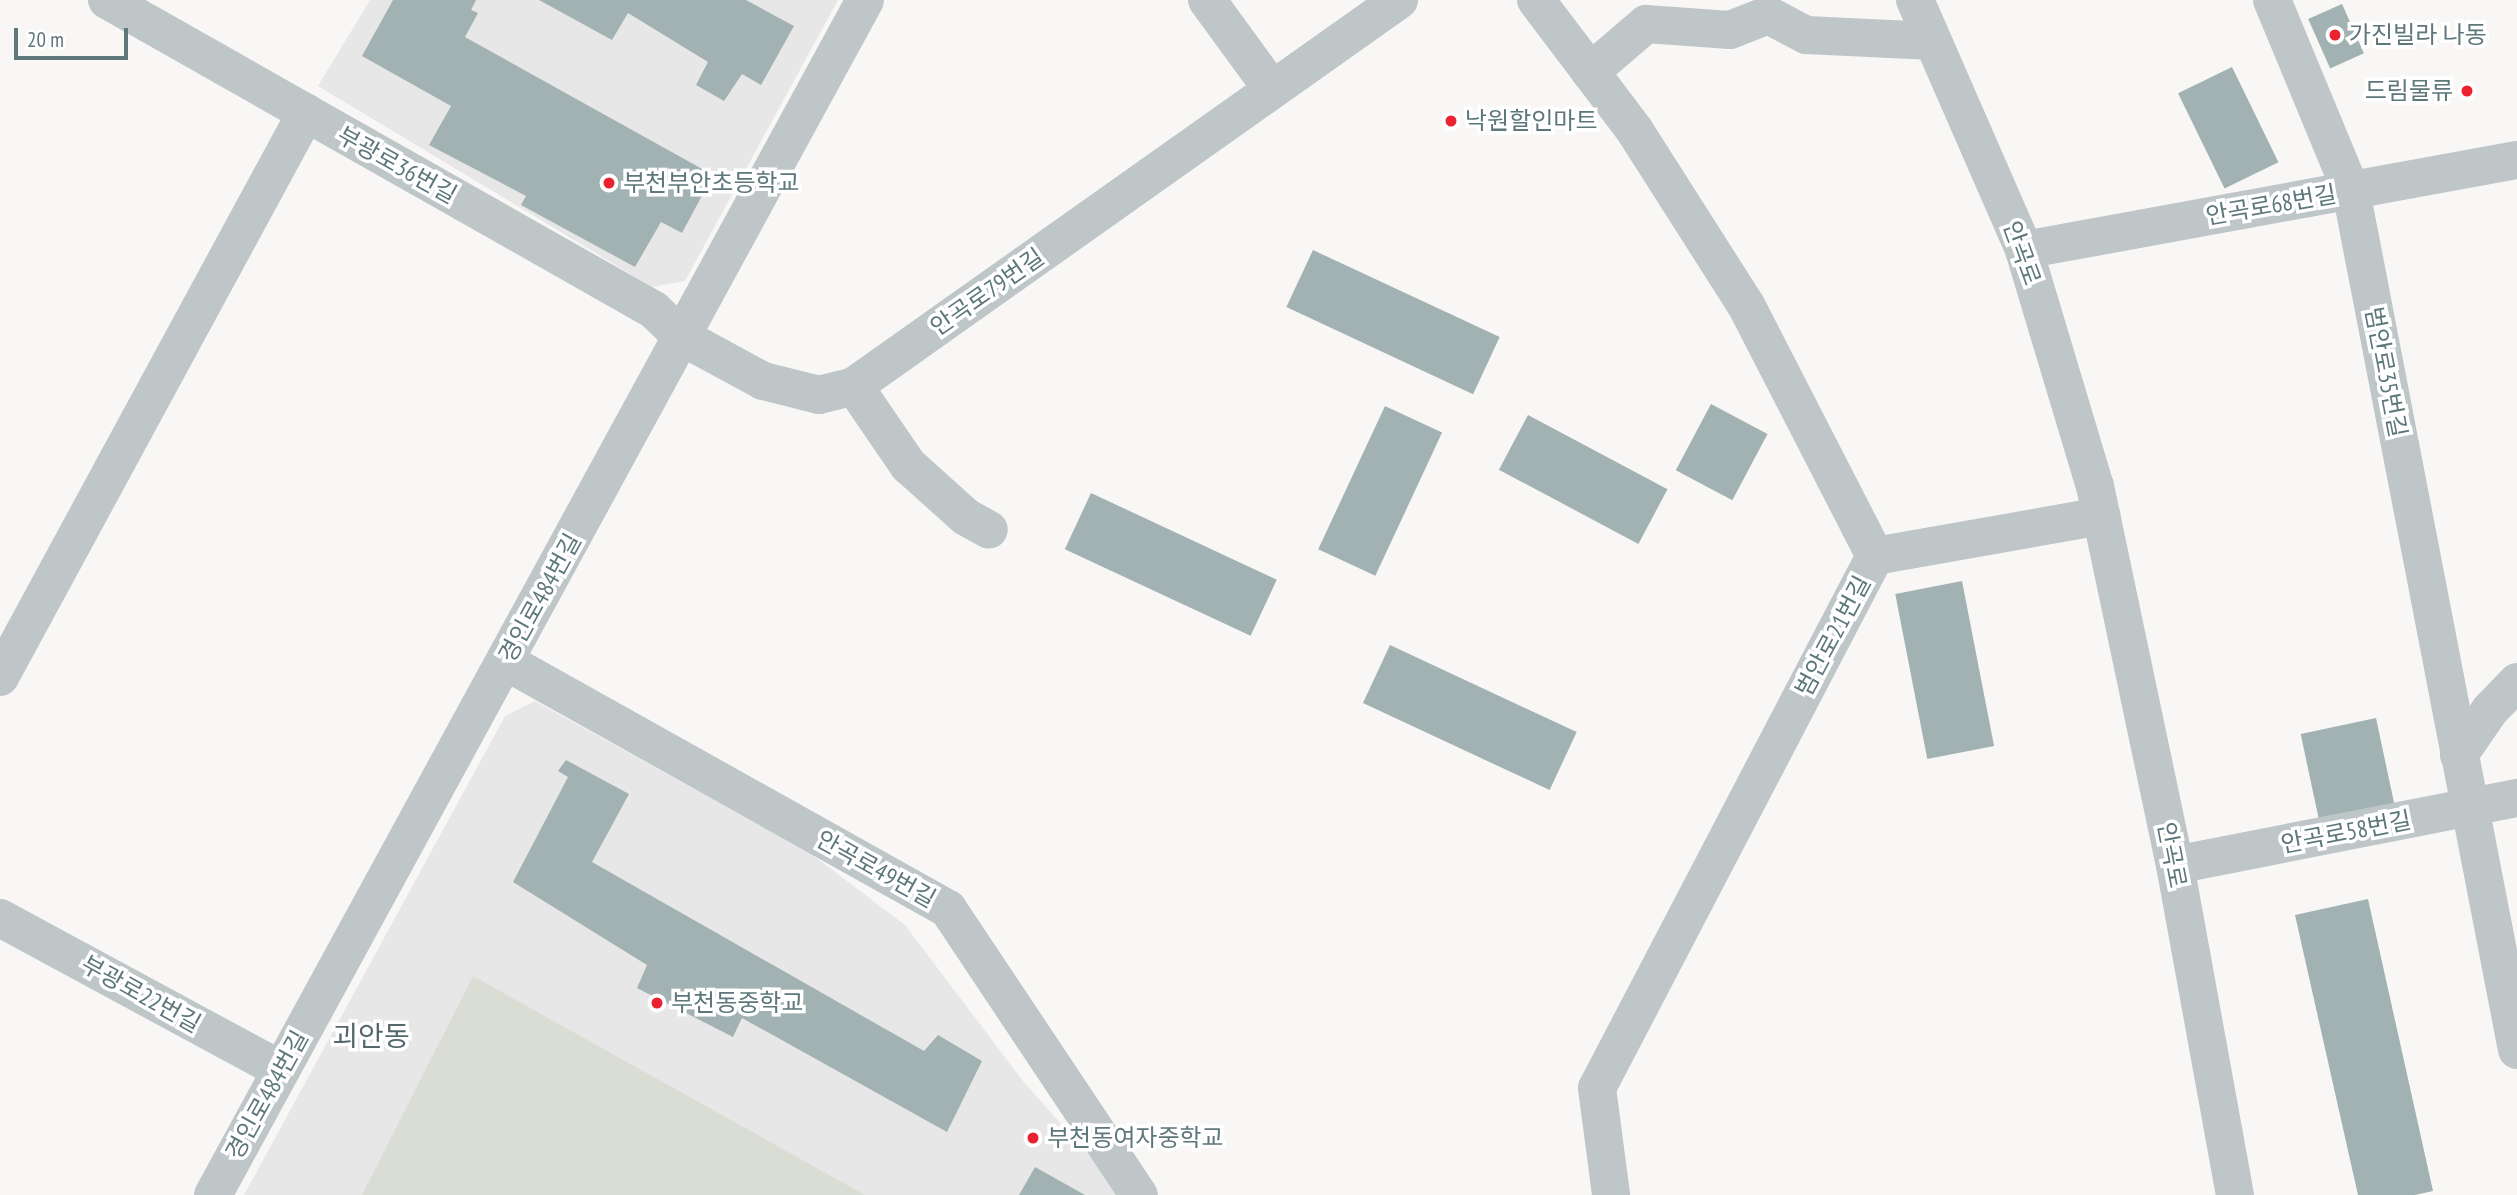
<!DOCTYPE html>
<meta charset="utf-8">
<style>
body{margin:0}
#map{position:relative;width:2517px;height:1195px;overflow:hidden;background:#f8f7f5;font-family:"PT Sans Narrow","Noto Sans KR",sans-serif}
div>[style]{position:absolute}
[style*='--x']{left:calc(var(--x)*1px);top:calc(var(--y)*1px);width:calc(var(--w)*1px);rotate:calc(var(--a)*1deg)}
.built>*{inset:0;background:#e6e7e6}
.green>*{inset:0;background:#daddd4}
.building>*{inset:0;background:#a2b2b3;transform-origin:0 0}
.minor>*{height:38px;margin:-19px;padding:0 19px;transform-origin:19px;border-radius:19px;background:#bec6c7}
.dots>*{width:19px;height:19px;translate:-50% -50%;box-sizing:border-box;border:4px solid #fff;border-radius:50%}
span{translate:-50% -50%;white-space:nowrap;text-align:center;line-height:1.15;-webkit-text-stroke:7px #fff;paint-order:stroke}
.poi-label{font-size:24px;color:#5d777b}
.left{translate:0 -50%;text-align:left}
.right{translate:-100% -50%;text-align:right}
.street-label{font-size:24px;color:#5d777b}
.quarter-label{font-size:28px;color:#54686c}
.scale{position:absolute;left:14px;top:28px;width:114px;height:32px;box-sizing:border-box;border:4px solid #5d777b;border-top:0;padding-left:9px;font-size:21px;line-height:24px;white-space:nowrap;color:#5d777b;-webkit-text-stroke:5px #fff;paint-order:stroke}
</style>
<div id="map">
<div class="built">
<div style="clip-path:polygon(370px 0,838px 0,685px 281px,652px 287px,318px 86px)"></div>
<div style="clip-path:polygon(535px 701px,810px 853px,905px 925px,1023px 1081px,1124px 1195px,244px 1195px,505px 716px)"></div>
</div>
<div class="green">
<div style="clip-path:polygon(473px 976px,865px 1195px,362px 1195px)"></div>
</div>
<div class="building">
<div style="clip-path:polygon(393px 0,476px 0,471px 10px,478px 13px,465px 37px,713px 175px,682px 233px,661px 222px,635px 267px,521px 205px,526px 196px,429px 145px,451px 106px,362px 56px)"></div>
<div style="clip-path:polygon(539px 0,746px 0,794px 26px,761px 85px,742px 74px,724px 101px,696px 85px,708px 62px,628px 13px,612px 40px)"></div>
<div style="left:2342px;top:4px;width:54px;height:37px;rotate:66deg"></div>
<div style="left:2232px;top:67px;width:106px;height:60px;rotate:64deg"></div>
<div style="left:1313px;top:250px;width:206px;height:63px;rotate:25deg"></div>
<div style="left:1711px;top:404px;width:64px;height:75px;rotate:28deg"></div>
<div style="left:1385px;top:406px;width:63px;height:158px;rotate:25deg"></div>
<div style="left:1528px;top:415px;width:158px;height:62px;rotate:28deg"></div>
<div style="left:1091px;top:493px;width:205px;height:62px;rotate:25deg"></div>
<div style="left:1962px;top:581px;width:168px;height:68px;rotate:79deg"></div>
<div style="left:1390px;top:645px;width:206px;height:64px;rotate:25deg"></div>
<div style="left:2376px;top:718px;width:89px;height:77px;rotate:78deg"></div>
<div style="clip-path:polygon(566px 760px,629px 794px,592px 862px,924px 1051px,938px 1035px,982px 1061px,947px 1132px,742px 1018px,733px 1037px,637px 988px,647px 965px,513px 882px,568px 777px,558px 771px)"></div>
<div style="clip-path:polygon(2368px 899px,2433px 1191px,2415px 1195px,2358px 1195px,2295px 915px)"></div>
<div style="clip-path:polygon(1035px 1167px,1085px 1195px,1019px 1195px)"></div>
</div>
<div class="minor">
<div style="--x:107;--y:0;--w:629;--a:29.54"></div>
<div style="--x:654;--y:310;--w:39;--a:44"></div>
<div style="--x:682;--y:337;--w:92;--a:28.5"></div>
<div style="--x:763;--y:381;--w:58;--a:14"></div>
<div style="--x:819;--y:395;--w:36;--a:-14"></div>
<div style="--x:854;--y:386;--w:668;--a:-35.31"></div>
<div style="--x:1207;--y:0;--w:110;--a:53.9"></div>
<div style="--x:1536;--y:0;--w:164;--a:52.9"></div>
<div style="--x:1635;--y:131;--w:206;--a:57.5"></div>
<div style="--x:1746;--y:305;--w:282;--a:62.8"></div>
<div style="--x:1875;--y:556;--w:600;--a:117.59"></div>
<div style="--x:1597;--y:1088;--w:108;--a:82.5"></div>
<div style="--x:1915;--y:0;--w:273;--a:66.4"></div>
<div style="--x:2024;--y:250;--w:246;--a:73.3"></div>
<div style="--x:2095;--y:486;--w:387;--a:78.1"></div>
<div style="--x:2175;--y:865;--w:335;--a:79.7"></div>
<div style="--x:2272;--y:0;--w:207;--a:67.5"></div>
<div style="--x:2351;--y:191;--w:875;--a:79.06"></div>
<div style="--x:1590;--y:72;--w:74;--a:-40.6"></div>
<div style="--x:1646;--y:24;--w:84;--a:4.1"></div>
<div style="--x:1730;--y:30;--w:41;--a:-21.5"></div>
<div style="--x:1768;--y:15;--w:43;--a:27.8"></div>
<div style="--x:1806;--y:35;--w:127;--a:2.7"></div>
<div style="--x:2024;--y:250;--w:501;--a:-10.35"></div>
<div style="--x:854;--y:386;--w:96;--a:55.6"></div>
<div style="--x:908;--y:465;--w:78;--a:41.9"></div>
<div style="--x:966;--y:517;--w:26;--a:29"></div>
<div style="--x:1875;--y:556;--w:230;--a:-10"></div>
<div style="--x:505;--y:661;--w:508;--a:29.24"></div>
<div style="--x:948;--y:909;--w:344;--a:56.3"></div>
<div style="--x:0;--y:677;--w:642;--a:-61.52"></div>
<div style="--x:2459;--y:755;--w:55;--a:-55.4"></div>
<div style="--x:2490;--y:710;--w:39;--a:-46"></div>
<div style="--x:2175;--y:865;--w:349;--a:-11.1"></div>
<div style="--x:0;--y:918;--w:319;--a:28.4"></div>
<div style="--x:213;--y:1195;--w:1361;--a:-61.38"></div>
</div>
<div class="dots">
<div style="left:2335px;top:35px;background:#eb222f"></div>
<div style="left:2467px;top:91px;background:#eb222f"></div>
<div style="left:1451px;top:121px;background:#eb222f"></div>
<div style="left:609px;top:183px;background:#eb222f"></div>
<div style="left:657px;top:1003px;background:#eb222f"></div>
<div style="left:1033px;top:1138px;background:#eb222f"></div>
</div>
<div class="poi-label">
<span class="left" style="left:2349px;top:35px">가진빌라 나동</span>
<span class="right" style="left:2453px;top:91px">드림물류</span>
<span class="left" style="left:1465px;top:121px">낙원할인마트</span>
<span class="left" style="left:623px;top:183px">부천부안초등학교</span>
<span class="left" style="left:671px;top:1003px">부천동중학교</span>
<span class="left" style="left:1047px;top:1138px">부천동여자중학교</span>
</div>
<div class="street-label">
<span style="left:397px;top:165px;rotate:29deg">부광로36번길</span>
<span style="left:2271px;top:205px;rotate:-10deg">안곡로68번길</span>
<span style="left:2022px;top:253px;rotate:70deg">안곡로</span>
<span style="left:987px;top:292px;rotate:-35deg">안곡로79번길</span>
<span style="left:2386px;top:372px;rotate:79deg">범안로35번길</span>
<span style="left:540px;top:598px;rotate:-61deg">경인로484번길</span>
<span style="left:1833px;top:636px;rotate:-62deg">범안로21번길</span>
<span style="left:2346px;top:832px;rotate:-11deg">안곡로58번길</span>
<span style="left:2172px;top:855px;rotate:79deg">안곡로</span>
<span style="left:876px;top:869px;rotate:29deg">안곡로49번길</span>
<span style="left:141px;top:994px;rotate:29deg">부광로22번길</span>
<span style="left:267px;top:1095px;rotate:-61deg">경인로484번길</span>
</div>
<div class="quarter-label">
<span style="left:371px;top:1036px">괴안동</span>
</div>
<div class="scale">20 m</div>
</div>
